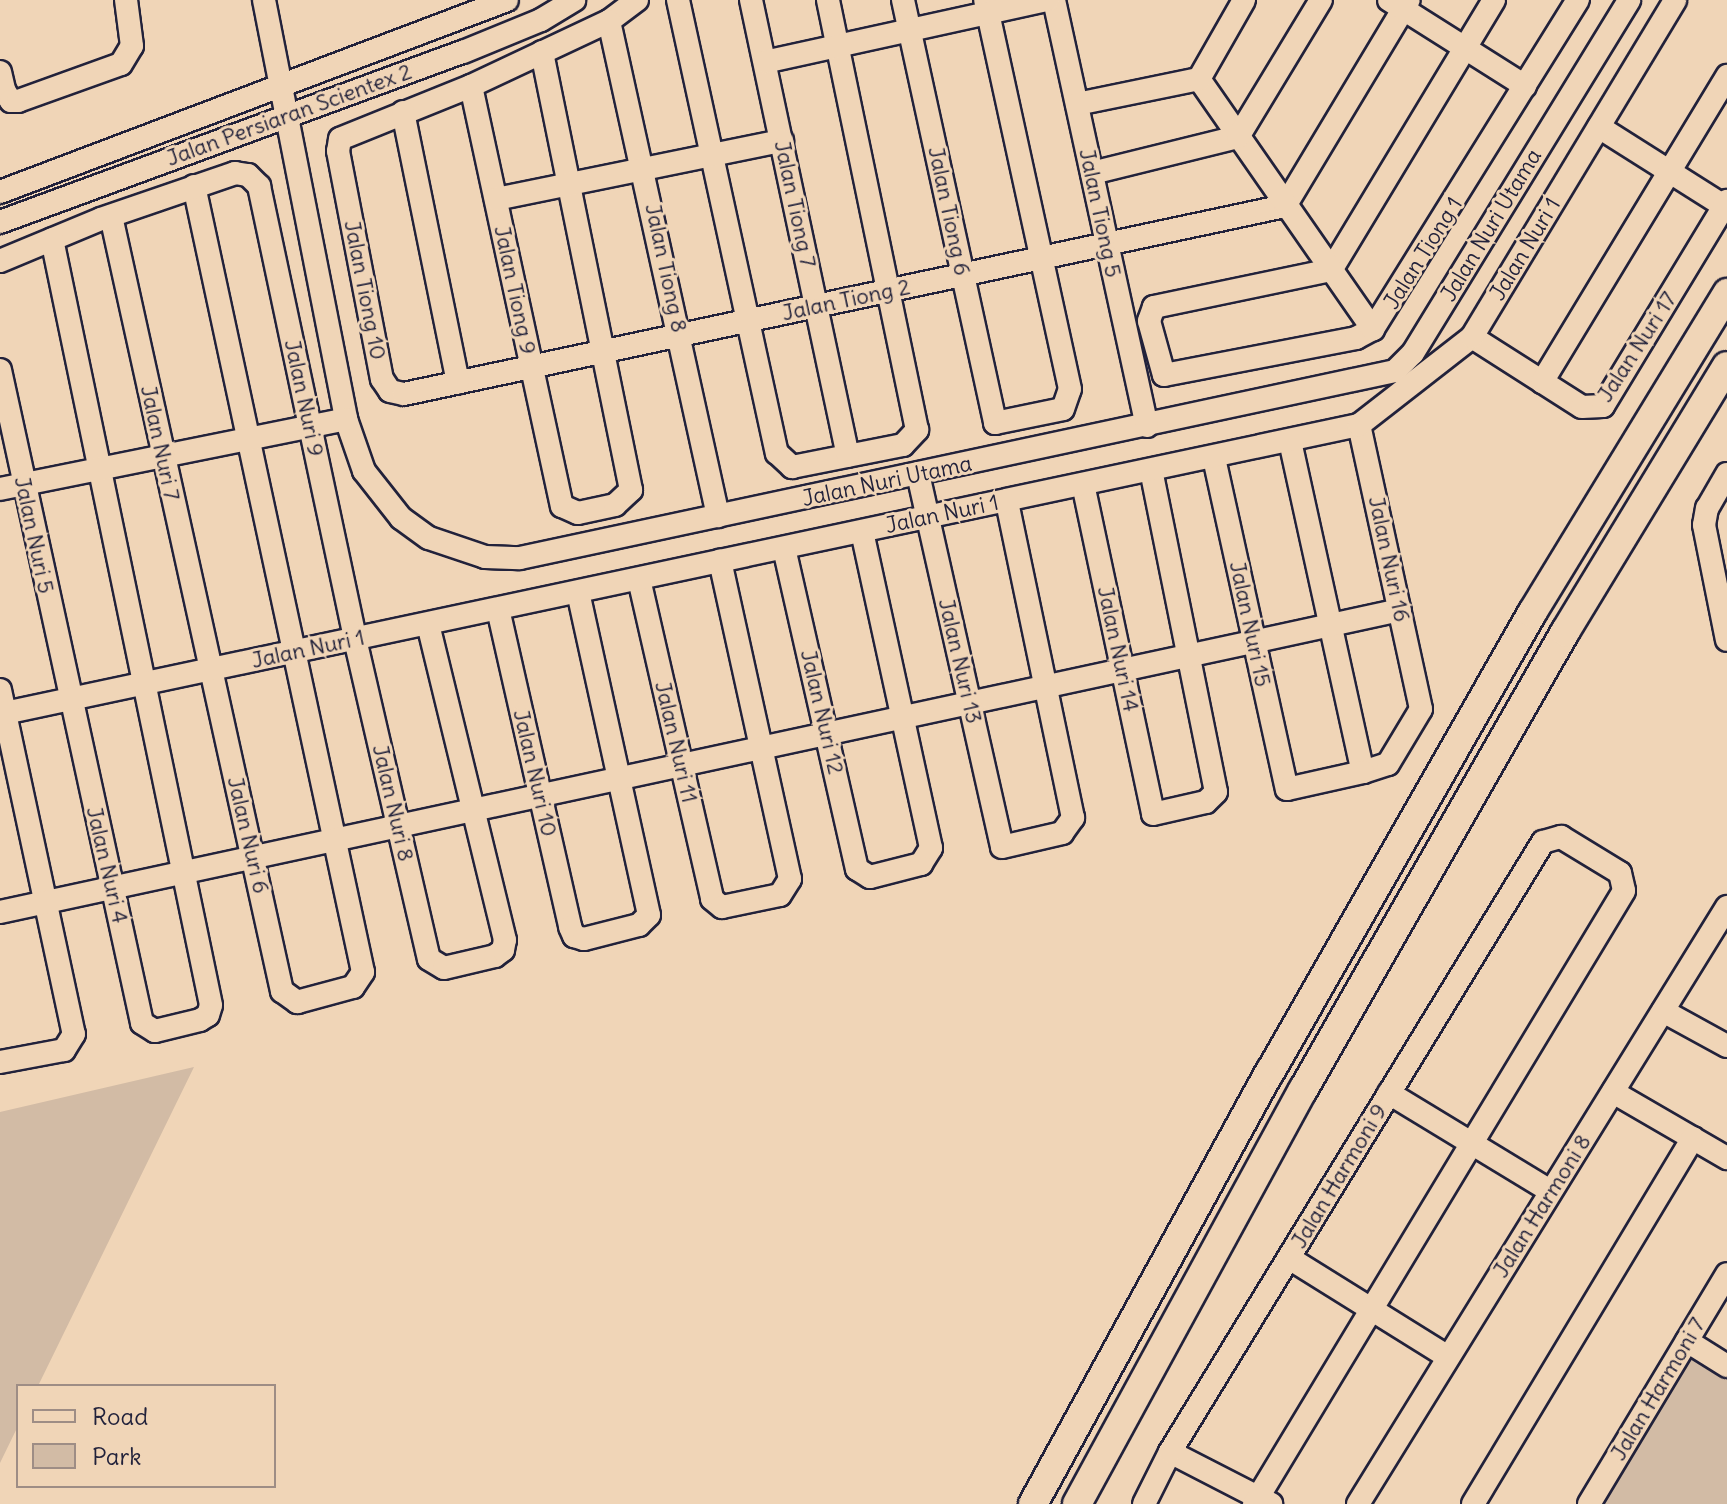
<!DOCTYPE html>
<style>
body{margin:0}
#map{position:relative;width:1727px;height:1504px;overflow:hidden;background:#f0d5b7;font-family:Delius,sans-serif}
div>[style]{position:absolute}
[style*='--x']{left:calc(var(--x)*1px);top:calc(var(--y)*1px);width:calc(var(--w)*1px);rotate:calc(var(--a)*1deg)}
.green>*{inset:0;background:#d2bba5}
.roads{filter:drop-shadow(2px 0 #22223b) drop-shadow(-2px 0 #22223b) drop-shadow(0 2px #22223b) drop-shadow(0 -2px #22223b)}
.minor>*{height:22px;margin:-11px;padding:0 11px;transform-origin:11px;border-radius:11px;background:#f0d5b7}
.major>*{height:28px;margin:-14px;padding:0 14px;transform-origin:14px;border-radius:14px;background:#f0d5b7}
span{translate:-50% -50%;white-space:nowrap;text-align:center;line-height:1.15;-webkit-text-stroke:6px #f0d5b7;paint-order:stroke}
.street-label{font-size:22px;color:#22223b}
.legend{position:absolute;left:16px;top:1384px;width:260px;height:104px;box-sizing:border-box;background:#f0d5b7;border:2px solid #9e8d85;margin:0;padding:10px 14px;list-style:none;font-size:24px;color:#22223b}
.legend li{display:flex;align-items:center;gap:16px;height:40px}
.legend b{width:40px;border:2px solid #9e8d85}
</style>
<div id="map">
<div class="green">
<div style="clip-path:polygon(194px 1067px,38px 1386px,18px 1386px,18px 1426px,0 1463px,0 1112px)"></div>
<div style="clip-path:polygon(1692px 1340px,1727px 1360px,1727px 1504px,1596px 1504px)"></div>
</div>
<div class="roads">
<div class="minor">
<div style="--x:264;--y:0;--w:427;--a:78.9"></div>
<div style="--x:346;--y:419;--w:55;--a:70.9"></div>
<div style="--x:364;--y:471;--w:60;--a:51.8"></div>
<div style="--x:401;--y:518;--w:34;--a:36"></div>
<div style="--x:429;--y:538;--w:59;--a:18.7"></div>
<div style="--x:485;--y:557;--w:35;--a:2"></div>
<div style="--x:520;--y:558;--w:895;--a:-12.06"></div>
<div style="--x:1395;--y:371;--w:25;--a:-45"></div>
<div style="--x:1413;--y:353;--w:414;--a:-58.5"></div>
<div style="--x:637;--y:0;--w:35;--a:143"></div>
<div style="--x:609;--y:21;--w:153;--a:154.8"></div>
<div style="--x:471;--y:86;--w:141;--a:158"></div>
<div style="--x:340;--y:139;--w:12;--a:99"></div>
<div style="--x:338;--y:151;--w:232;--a:79.1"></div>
<div style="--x:382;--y:379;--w:14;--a:56"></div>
<div style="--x:390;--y:391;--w:14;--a:12"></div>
<div style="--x:404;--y:394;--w:901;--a:-12.05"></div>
<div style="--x:1285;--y:206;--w:240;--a:-59"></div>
<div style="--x:678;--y:0;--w:464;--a:77.7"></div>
<div style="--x:777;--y:453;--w:21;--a:43"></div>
<div style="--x:792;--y:467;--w:113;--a:-11.2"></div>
<div style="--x:903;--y:445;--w:21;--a:-47"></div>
<div style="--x:917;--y:430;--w:439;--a:-101.7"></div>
<div style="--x:751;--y:0;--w:466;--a:78"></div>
<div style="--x:903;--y:0;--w:433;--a:77.7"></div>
<div style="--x:995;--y:423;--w:69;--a:-11.6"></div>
<div style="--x:1063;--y:409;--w:21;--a:-71"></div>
<div style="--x:1070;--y:389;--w:398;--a:-102.3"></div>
<div style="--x:1054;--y:0;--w:436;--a:77.7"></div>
<div style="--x:1389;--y:0;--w:161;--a:32.3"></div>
<div style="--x:1494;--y:0;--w:315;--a:121.1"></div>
<div style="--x:1331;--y:270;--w:181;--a:168.2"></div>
<div style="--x:1154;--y:307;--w:15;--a:110"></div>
<div style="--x:1149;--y:321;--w:56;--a:74.5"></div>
<div style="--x:1164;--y:375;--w:196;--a:-10.9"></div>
<div style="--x:1356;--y:338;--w:19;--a:-28"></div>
<div style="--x:1373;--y:329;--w:388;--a:-58.1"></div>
<div style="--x:609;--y:21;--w:507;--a:77.58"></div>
<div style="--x:765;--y:62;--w:289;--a:-12.4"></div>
<div style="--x:0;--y:72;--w:18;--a:77"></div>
<div style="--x:4;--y:90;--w:13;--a:58"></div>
<div style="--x:11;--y:101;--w:7;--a:0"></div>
<div style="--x:18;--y:101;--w:109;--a:-19.8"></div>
<div style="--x:121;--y:64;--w:21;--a:-59"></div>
<div style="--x:132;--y:46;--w:46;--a:-97.4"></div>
<div style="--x:1199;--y:79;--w:305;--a:55.2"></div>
<div style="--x:471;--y:86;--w:430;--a:77.8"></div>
<div style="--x:562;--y:506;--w:17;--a:24"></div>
<div style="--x:578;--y:513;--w:38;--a:-12"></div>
<div style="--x:615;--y:505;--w:22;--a:-43"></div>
<div style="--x:631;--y:490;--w:447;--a:-101.5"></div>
<div style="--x:1077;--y:104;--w:125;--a:-11.6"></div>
<div style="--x:1199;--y:79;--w:91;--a:-60.3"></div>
<div style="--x:403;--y:112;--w:276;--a:78.5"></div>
<div style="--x:1599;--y:127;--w:148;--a:32.3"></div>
<div style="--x:1092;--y:173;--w:150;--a:-13.9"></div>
<div style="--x:1238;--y:137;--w:160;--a:-58.8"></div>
<div style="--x:0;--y:192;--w:542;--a:-20.74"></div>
<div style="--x:496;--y:199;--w:292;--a:-11.5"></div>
<div style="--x:111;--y:216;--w:794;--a:77.56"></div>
<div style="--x:282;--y:991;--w:19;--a:36"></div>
<div style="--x:297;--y:1002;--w:58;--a:-15"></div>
<div style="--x:353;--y:987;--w:18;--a:-56"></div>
<div style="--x:363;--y:972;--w:804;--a:-102.13"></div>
<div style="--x:0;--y:222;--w:493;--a:-20.2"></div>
<div style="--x:463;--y:52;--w:84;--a:-22.3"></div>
<div style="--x:541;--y:20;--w:39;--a:-31"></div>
<div style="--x:0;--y:261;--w:109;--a:-22.6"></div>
<div style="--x:101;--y:219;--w:142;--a:-18.9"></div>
<div style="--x:235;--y:173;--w:13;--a:9"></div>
<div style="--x:248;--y:175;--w:16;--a:45"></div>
<div style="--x:259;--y:186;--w:463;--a:78"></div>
<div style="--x:355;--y:639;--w:328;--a:77"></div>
<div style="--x:429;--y:959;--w:17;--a:31"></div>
<div style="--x:444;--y:968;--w:52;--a:-13.2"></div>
<div style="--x:495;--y:956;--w:10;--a:-37"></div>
<div style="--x:503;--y:950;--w:10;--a:-79"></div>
<div style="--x:505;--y:940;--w:325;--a:-103.7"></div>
<div style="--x:1472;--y:337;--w:130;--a:32.5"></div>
<div style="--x:1582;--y:407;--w:21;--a:-3"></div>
<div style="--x:1603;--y:406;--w:240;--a:-58.8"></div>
<div style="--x:0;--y:370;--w:668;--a:77.73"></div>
<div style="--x:142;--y:1023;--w:15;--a:32"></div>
<div style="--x:155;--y:1031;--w:46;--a:-13.7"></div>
<div style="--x:200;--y:1020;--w:9;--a:-32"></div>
<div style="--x:208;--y:1015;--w:10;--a:-73"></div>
<div style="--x:211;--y:1005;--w:782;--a:-101.73"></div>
<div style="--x:1542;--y:382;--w:358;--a:-58.8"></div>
<div style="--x:1290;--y:441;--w:339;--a:77.6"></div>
<div style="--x:1363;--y:772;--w:26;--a:-18"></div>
<div style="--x:1388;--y:764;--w:64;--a:-59"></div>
<div style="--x:1421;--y:709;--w:291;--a:-102.3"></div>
<div style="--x:1214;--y:458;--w:339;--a:77.6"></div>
<div style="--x:1287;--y:789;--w:78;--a:-12.6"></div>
<div style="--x:918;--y:474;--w:382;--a:77.3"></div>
<div style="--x:1002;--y:847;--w:62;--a:-13.1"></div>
<div style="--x:1062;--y:833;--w:19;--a:-54"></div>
<div style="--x:1073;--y:818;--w:324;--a:-101.8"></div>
<div style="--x:1727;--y:474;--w:39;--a:120"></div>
<div style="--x:1707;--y:508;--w:17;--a:100"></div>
<div style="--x:1704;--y:525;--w:117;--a:78.7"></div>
<div style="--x:1083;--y:484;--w:337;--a:78"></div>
<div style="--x:1153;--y:814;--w:54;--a:-12.8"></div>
<div style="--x:1206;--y:802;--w:14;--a:-45"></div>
<div style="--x:1216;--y:792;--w:328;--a:-101.4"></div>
<div style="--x:0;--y:489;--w:353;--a:-11.4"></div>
<div style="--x:784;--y:548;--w:329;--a:77.2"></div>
<div style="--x:857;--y:869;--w:15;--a:32"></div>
<div style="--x:870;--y:877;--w:53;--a:-14.3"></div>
<div style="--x:921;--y:864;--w:19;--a:-58"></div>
<div style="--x:931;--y:848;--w:324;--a:-102.3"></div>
<div style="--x:639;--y:579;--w:328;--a:77.1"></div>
<div style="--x:712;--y:899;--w:13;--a:39"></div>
<div style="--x:722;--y:907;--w:59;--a:-11.7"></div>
<div style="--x:780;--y:895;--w:19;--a:-58"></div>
<div style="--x:790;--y:879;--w:326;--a:-102.4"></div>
<div style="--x:498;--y:609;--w:326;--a:77.2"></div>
<div style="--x:570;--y:927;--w:10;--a:66"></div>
<div style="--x:574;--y:936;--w:10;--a:17"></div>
<div style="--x:584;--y:939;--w:57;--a:-14.3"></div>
<div style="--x:639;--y:925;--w:14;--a:-45"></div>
<div style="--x:649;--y:915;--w:331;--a:-102.4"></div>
<div style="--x:0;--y:690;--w:352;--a:77.9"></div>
<div style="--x:74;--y:1034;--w:19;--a:122"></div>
<div style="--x:64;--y:1050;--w:65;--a:169.4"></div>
<div style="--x:0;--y:714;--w:1389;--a:-12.01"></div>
<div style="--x:1359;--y:425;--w:143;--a:-37.9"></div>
<div style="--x:1472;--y:337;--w:393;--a:-58.9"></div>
<div style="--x:0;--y:912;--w:1432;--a:-12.17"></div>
<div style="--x:1663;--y:1011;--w:73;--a:28.7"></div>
<div style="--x:1613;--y:1092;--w:132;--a:30.1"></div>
<div style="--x:1389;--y:1093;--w:188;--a:31.3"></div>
<div style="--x:1289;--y:1258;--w:187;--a:31.9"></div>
<div style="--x:1687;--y:1341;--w:47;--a:32"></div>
<div style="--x:1170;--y:1452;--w:114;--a:27.2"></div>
<div style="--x:1144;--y:1504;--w:58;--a:-63.4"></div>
<div style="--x:1170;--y:1452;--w:715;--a:-58.56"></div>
<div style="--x:1543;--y:842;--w:19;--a:-16"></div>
<div style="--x:1561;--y:837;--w:69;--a:31.4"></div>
<div style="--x:1620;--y:873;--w:18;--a:77"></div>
<div style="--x:1624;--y:891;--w:716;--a:121.11"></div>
<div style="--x:1358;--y:1504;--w:702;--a:-58.28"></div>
<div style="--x:1473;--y:1504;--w:427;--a:-59"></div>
<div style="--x:1589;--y:1504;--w:268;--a:-59"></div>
</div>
<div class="major">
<div style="--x:1033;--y:1504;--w:493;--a:-61.3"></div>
<div style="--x:1270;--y:1072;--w:529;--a:-60.28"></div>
<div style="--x:1532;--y:613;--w:375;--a:-58.6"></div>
<div style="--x:1077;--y:1504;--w:472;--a:-61.4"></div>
<div style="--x:1303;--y:1090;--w:528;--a:-60.23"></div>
<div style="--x:1565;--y:632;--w:311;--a:-58.7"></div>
</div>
</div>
<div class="street-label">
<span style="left:289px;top:115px;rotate:-20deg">Jalan Persiaran Scientex 2</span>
<span style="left:795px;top:204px;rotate:78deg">Jalan Tiong 7</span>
<span style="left:949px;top:211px;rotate:78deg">Jalan Tiong 6</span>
<span style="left:1100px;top:213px;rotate:78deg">Jalan Tiong 5</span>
<span style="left:1491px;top:225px;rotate:-59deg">Jalan Nuri Utama</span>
<span style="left:1525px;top:249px;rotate:-59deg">Jalan Nuri 1</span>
<span style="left:1423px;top:253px;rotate:-58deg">Jalan Tiong 1</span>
<span style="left:666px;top:268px;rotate:78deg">Jalan Tiong 8</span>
<span style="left:365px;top:290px;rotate:79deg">Jalan Tiong 10</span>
<span style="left:515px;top:290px;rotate:78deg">Jalan Tiong 9</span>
<span style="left:846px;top:300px;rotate:-12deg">Jalan Tiong 2</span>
<span style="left:1637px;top:347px;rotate:-57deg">Jalan Nuri 17</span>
<span style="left:304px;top:398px;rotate:78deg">Jalan Nuri 9</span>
<span style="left:160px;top:443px;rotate:78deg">Jalan Nuri 7</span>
<span style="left:887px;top:481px;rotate:-12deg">Jalan Nuri Utama</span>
<span style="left:942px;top:514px;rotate:-12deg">Jalan Nuri 1</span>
<span style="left:34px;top:535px;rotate:78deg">Jalan Nuri 5</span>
<span style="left:1389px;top:559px;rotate:78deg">Jalan Nuri 16</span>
<span style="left:1250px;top:624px;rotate:78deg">Jalan Nuri 15</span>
<span style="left:308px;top:649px;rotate:-12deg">Jalan Nuri 1</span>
<span style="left:1118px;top:649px;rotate:78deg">Jalan Nuri 14</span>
<span style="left:960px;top:661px;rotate:77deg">Jalan Nuri 13</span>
<span style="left:822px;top:712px;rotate:77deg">Jalan Nuri 12</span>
<span style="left:676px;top:742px;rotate:77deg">Jalan Nuri 11</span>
<span style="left:535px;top:773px;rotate:77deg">Jalan Nuri 10</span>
<span style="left:393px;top:803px;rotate:77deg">Jalan Nuri 8</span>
<span style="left:248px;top:835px;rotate:77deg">Jalan Nuri 6</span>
<span style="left:107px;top:865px;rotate:77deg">Jalan Nuri 4</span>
<span style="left:1339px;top:1176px;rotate:-59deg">Jalan Harmoni 9</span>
<span style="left:1542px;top:1206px;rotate:-58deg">Jalan Harmoni 8</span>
<span style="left:1658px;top:1389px;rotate:-59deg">Jalan Harmoni 7</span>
</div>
<ul class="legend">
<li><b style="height:10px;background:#f0d5b7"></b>Road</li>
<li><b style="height:22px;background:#d2bba5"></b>Park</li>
</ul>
</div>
